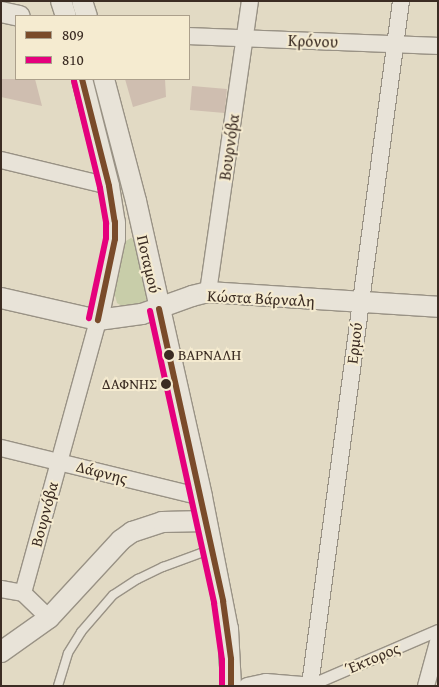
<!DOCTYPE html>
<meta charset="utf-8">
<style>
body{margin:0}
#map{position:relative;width:439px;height:687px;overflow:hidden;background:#e2dac4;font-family:"Gentium Book Plus",serif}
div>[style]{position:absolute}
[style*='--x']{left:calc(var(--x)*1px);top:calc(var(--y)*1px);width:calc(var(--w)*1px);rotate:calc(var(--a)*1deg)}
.green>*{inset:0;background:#c8cda9}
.building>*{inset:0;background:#cfbeb0;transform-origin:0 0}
.roads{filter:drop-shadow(1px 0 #999285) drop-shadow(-1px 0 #999285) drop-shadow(0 1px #999285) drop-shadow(0 -1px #999285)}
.service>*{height:8px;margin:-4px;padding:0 4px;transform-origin:4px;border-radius:4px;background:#e8e3d8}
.pedestrian>*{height:11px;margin:-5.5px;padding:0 5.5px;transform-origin:5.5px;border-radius:5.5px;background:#e8e3d8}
.minor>*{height:16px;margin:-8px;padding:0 8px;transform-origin:8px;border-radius:8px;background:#e8e3d8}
.tertiary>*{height:20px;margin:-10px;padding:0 10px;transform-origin:10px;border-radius:10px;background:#e8e3d8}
.bus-1>*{height:6px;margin:-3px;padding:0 3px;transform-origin:3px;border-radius:3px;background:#7a4b2a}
.bus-2>*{height:6px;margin:-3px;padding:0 3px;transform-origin:3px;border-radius:3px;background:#e5007d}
.dots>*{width:14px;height:14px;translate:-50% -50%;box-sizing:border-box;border:2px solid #f5ebd0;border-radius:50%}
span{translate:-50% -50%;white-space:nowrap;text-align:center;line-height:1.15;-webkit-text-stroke:4px #f5ebd0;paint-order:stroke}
.bus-label{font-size:15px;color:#3b2c23}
.left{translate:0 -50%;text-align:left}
.right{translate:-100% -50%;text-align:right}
.street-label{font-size:16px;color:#3b2c23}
.frame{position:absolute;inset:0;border:2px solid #3b2c23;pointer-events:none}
.legend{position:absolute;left:15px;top:15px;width:175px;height:65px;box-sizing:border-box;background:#f5ebd0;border:1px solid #ab9f8b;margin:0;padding:6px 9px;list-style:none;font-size:15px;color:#3b2c23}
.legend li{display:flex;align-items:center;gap:10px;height:25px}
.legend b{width:25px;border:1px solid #ab9f8b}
</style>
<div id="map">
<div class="green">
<div style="clip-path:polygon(131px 238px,135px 240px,148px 296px,143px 305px,127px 309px,117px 303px,114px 292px,126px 241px)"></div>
</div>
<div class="building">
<div style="clip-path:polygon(1px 79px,35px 79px,42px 106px,1px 97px)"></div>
<div style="clip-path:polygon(125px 79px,165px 79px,166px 97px,133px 107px)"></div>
<div style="left:192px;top:86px;width:35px;height:24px;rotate:5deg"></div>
</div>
<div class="roads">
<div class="service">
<div style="--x:58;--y:686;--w:34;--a:-73"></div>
<div style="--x:68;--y:653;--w:25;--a:-58"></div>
<div style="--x:81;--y:632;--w:49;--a:-49.1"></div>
<div style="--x:113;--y:595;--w:30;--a:-33"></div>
<div style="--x:138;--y:579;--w:28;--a:-26"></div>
<div style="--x:163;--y:567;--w:52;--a:-20.2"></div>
</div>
<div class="pedestrian">
<div style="--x:310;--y:685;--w:139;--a:-23.3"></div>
</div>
<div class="minor">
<div style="--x:189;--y:36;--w:249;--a:2.3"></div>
<div style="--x:1;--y:160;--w:111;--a:13.5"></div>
<div style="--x:208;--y:292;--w:294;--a:-81.8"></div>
<div style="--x:1;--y:448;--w:207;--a:13.7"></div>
<div style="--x:1;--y:589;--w:22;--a:10"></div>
<div style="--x:23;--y:593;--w:36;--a:44"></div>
<div style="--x:23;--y:593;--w:283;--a:-74.6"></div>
<div style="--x:310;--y:685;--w:690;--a:-82.42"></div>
<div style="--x:247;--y:686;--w:19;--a:-12"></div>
<div style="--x:266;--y:682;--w:48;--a:4.8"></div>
<div style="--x:426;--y:686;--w:46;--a:-74.7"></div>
</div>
<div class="tertiary">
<div style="--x:61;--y:1;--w:16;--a:72"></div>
<div style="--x:82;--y:1;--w:16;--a:72"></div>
<div style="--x:1;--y:12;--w:19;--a:12"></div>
<div style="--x:82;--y:79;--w:110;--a:75.8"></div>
<div style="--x:109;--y:186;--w:36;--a:81"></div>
<div style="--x:115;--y:222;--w:17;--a:90"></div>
<div style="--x:115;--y:239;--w:83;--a:101.9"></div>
<div style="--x:104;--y:79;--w:126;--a:75.3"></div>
<div style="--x:136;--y:201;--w:303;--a:77.4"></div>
<div style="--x:202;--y:497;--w:135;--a:78.9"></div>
<div style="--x:228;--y:629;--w:57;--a:87"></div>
<div style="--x:1;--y:298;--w:99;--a:12.8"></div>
<div style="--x:98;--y:320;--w:44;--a:-7.8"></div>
<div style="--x:142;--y:314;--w:53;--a:-19.8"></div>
<div style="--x:192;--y:296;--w:16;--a:-14"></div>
<div style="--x:208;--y:292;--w:230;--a:3.7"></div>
<div style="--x:1;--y:652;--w:59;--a:-35.3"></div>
<div style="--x:49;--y:618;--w:106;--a:-47.3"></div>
<div style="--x:121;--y:540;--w:14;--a:-36"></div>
<div style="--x:132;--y:532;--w:32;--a:-18"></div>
<div style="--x:162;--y:522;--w:44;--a:-1.3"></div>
</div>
</div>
<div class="bus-1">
<div style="--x:82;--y:79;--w:110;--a:75.8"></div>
<div style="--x:109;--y:186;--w:36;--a:81"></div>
<div style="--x:115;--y:222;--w:17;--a:90"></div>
<div style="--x:115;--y:239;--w:83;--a:101.9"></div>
<div style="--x:159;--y:309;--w:299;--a:77.6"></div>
<div style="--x:223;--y:601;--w:59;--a:82.1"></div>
<div style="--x:231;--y:659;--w:27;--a:90"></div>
</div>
<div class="bus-2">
<div style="--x:74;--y:81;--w:110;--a:76.3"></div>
<div style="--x:100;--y:188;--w:36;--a:80"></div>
<div style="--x:106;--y:223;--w:15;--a:90"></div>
<div style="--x:106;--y:238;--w:82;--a:102"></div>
<div style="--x:150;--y:311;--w:299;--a:77.6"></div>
<div style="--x:214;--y:603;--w:58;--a:82"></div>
<div style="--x:222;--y:660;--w:26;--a:90"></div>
</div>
<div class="dots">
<div style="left:169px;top:355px;background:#3b2c23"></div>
<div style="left:166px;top:384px;background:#3b2c23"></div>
</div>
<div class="bus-label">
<span class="left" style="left:178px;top:355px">ΒΑΡΝΑΛΗ</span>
<span class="right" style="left:157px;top:384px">ΔΑΦΝΗΣ</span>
</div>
<div class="street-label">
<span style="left:313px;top:41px;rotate:2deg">Κρόνου</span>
<span style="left:229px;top:147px;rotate:-82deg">Βουρνόβα</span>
<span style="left:149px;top:264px;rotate:77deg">Ποταμού</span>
<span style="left:261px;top:298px;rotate:3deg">Κώστα Βάρναλη</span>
<span style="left:354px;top:343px;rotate:-83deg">Ερμού</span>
<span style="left:102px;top:472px;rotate:14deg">Δάφνης</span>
<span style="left:44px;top:514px;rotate:-75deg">Βουρνόβα</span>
<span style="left:372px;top:658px;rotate:-23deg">Έκτορος</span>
</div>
<div class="frame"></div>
<ul class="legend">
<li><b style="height:6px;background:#7a4b2a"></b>809</li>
<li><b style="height:6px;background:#e5007d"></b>810</li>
</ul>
</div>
